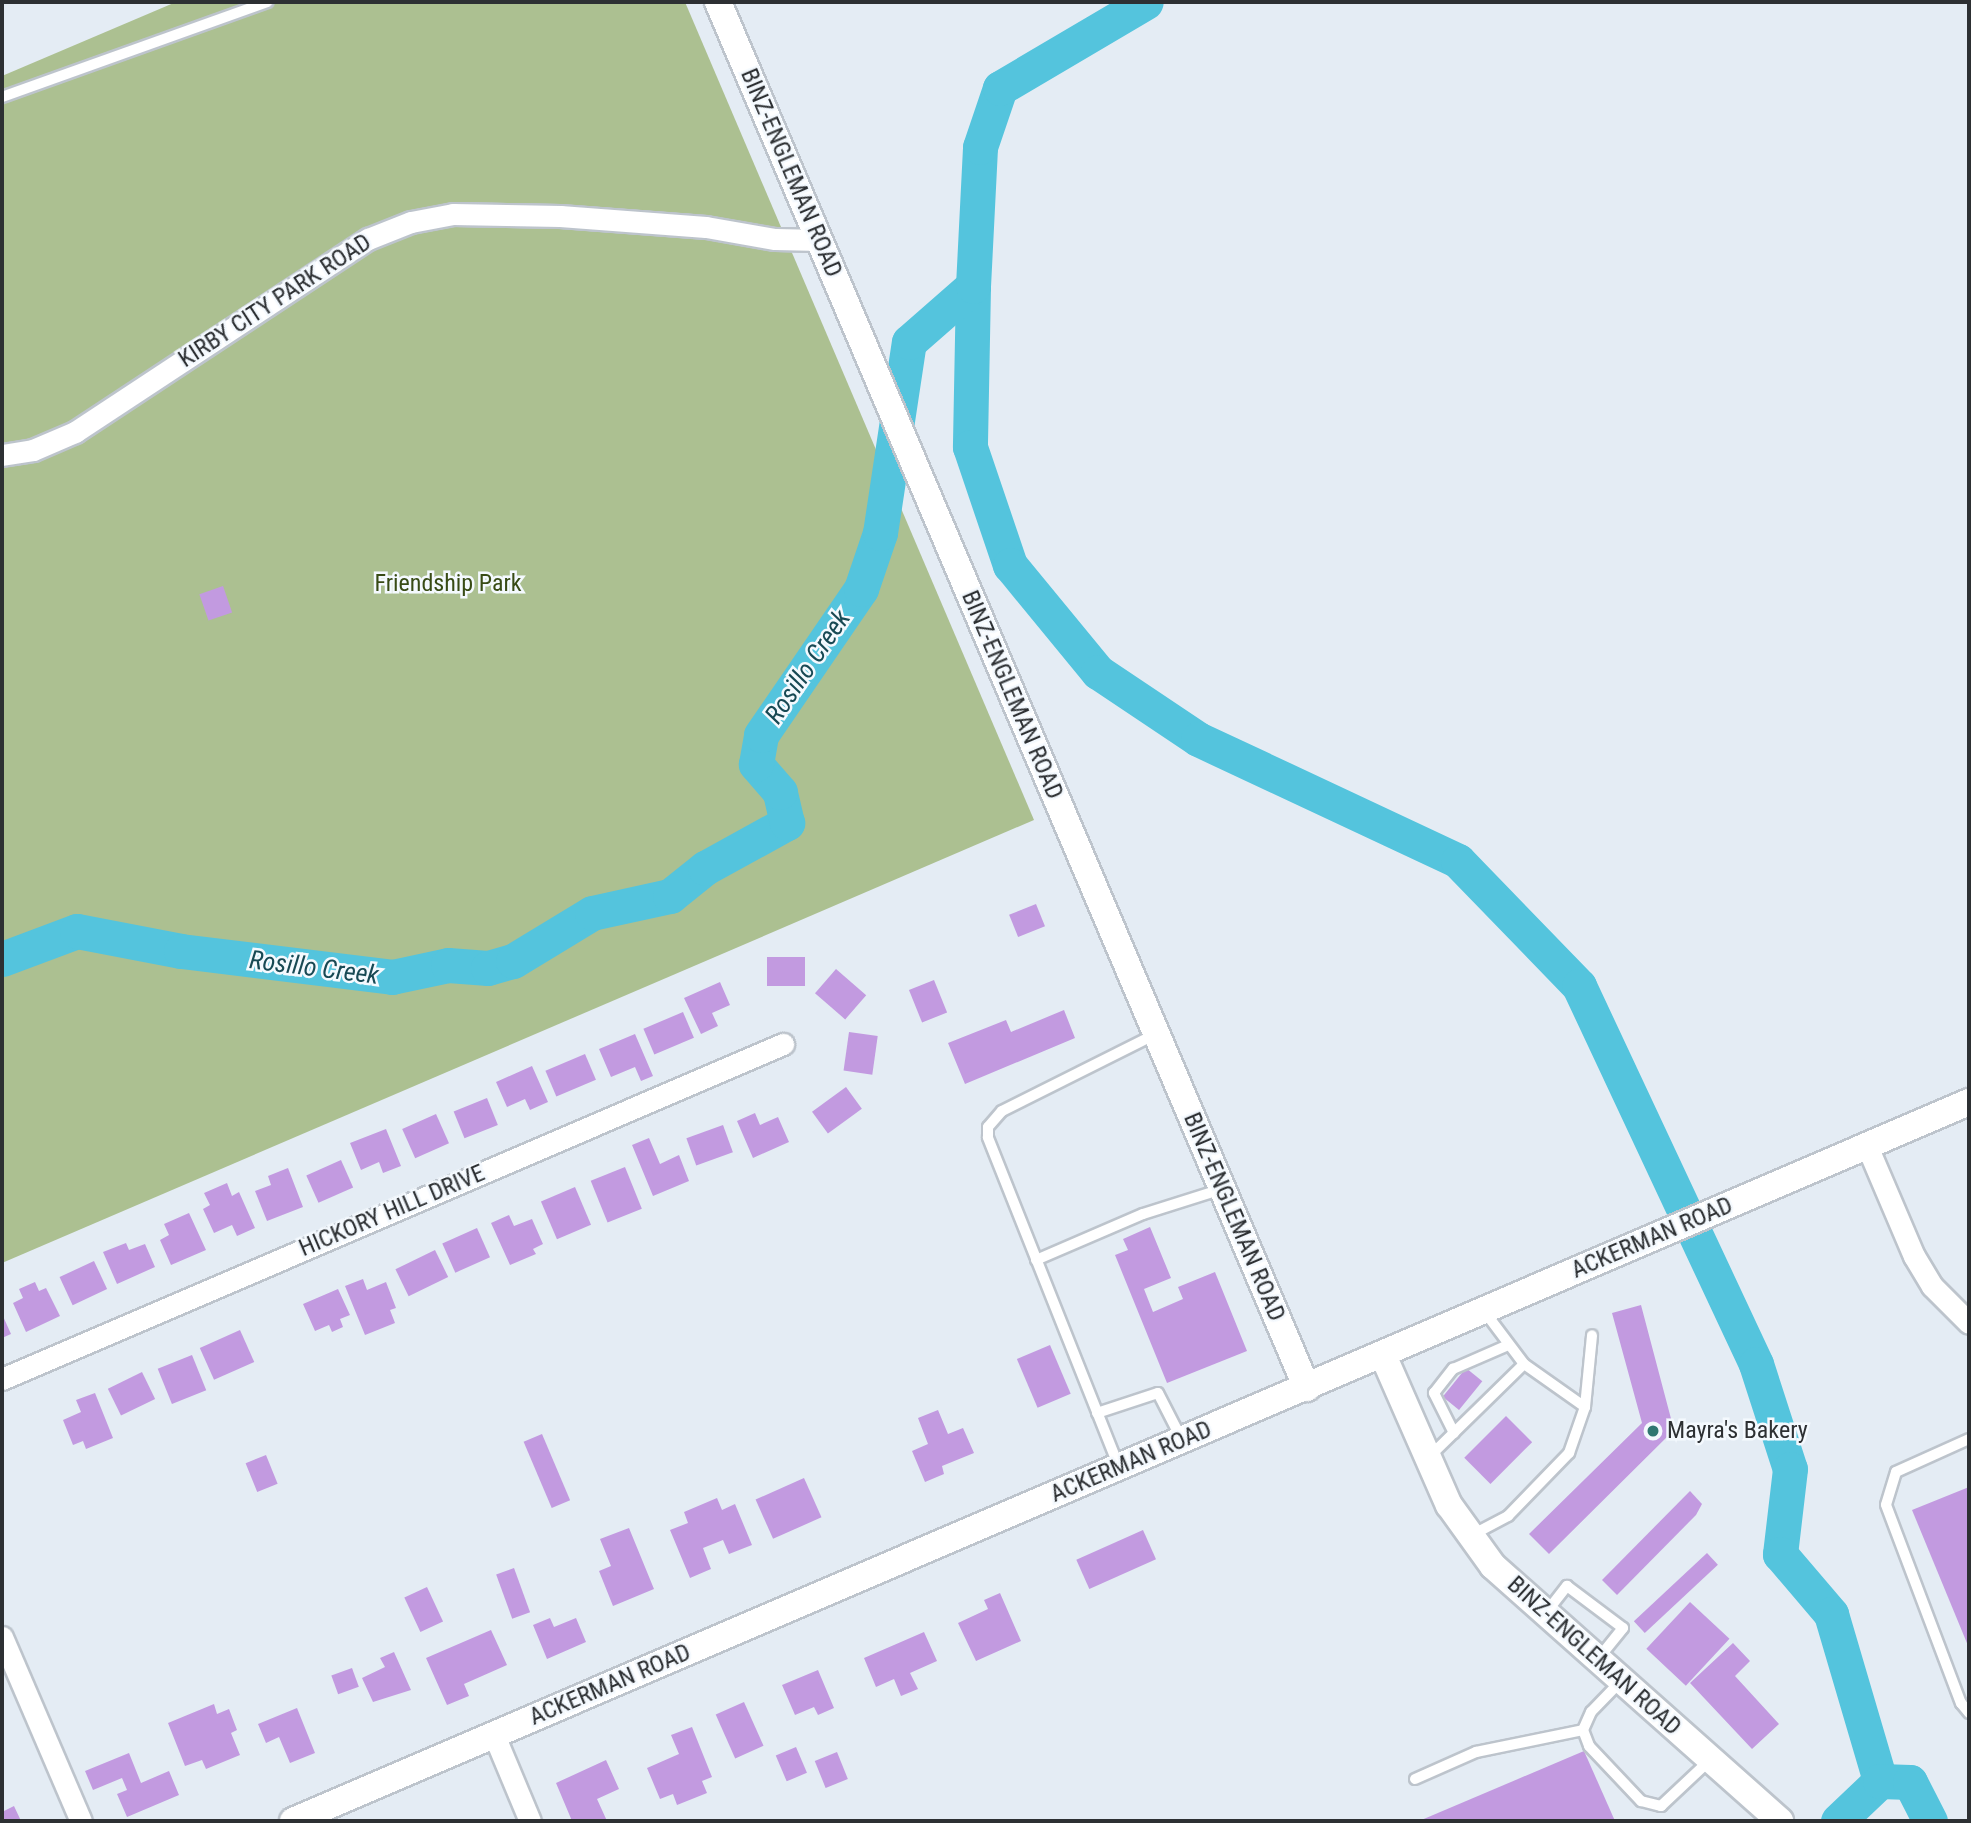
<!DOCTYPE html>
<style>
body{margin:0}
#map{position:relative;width:1971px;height:1823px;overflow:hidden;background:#e4ecf4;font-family:"Roboto Condensed",sans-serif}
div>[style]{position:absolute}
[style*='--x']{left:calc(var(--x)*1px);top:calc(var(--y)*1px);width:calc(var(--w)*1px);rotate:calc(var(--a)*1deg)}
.green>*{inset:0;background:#acc091}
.river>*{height:35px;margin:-17.5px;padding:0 17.5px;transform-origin:17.5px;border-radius:17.5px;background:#54c4dd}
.building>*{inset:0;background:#c29ae0;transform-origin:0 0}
.roads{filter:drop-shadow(2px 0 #bdc4cc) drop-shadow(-2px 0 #bdc4cc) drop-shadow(0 2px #bdc4cc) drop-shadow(0 -2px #bdc4cc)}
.service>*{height:10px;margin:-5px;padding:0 5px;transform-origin:5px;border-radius:5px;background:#fff}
.minor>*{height:21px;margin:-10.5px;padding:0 10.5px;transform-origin:10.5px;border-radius:10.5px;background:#fff}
.tertiary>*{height:26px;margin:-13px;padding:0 13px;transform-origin:13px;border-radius:13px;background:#fff}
.dots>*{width:19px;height:19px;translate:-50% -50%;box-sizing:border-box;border:4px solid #f4f9fe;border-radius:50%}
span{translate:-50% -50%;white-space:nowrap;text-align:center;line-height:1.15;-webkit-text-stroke:5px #f4f9fe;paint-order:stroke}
.street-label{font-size:24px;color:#2d3033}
.park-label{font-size:24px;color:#384b15}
.poi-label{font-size:24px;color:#2d3033}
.left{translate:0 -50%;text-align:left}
.water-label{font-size:26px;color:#184954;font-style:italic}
.frame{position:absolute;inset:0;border:4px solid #2d3033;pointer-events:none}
</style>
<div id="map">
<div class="green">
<div style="clip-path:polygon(176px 2px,685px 2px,1034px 820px,2px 1263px,2px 76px)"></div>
</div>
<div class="river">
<div style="--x:973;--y:286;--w:161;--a:91.1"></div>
<div style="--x:970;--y:447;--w:125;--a:71.3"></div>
<div style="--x:1010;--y:565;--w:139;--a:50.6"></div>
<div style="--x:1098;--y:672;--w:120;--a:33.8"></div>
<div style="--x:1198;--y:739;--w:287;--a:25.1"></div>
<div style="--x:1458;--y:861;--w:174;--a:45.9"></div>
<div style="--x:1579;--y:986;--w:417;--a:64.9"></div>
<div style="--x:1756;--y:1364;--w:110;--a:72.1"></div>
<div style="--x:1790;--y:1469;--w:86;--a:96.7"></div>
<div style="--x:1780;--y:1554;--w:79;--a:49.6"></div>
<div style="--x:1831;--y:1614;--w:174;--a:73.6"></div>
<div style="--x:1880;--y:1781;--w:58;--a:136.4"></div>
<div style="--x:2;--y:959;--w:80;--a:-20.5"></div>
<div style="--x:77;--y:931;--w:106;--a:10.9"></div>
<div style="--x:181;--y:951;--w:213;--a:7"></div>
<div style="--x:392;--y:977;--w:57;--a:-12.1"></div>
<div style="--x:448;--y:965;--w:40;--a:4.3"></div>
<div style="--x:488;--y:968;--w:26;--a:-16"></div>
<div style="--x:513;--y:961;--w:92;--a:-31.3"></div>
<div style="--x:592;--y:913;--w:80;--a:-12.3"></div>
<div style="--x:670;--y:896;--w:45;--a:-38.7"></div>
<div style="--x:705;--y:868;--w:94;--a:-28.8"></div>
<div style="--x:787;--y:823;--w:32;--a:-103"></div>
<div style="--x:780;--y:792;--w:37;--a:-131"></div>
<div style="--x:756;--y:764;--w:29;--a:-80"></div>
<div style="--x:761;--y:735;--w:177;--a:-55.6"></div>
<div style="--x:861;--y:589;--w:59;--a:-71.3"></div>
<div style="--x:880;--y:533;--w:193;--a:-81.4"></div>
<div style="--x:909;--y:342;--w:85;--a:-41.2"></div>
<div style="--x:973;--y:286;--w:139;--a:-87.1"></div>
<div style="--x:980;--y:147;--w:62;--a:-71.3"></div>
<div style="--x:1000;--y:88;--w:169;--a:-30.5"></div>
<div style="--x:1880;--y:1781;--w:30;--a:2"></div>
<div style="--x:1910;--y:1782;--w:44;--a:62.9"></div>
</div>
<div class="building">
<div style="left:223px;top:586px;width:28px;height:25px;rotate:71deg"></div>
<div style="left:1036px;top:904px;width:24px;height:29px;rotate:68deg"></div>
<div style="left:767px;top:957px;width:38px;height:29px"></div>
<div style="left:836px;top:969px;width:40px;height:32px;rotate:41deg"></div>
<div style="left:934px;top:980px;width:35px;height:27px;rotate:68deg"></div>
<div style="clip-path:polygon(720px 982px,730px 1005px,712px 1013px,718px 1026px,701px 1034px,684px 998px)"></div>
<div style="clip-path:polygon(1064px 1010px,1075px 1038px,965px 1084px,948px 1043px,1006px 1020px,1011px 1032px)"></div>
<div style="left:683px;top:1012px;width:28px;height:43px;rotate:67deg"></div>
<div style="left:849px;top:1032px;width:29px;height:39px;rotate:8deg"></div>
<div style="clip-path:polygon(635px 1034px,653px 1076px,641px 1081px,635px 1067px,611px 1077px,599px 1049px)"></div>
<div style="left:585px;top:1054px;width:28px;height:43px;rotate:67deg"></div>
<div style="clip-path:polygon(532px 1066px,548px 1102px,530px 1110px,525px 1099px,507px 1107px,496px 1082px)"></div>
<div style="left:846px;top:1087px;width:27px;height:42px;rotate:54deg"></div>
<div style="left:487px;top:1098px;width:29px;height:36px;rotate:68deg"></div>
<div style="clip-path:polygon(755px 1113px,760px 1125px,778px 1117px,789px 1142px,753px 1158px,737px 1121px)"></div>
<div style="left:436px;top:1114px;width:32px;height:37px;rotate:66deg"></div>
<div style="left:723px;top:1125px;width:29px;height:39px;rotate:70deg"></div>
<div style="clip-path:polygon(386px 1129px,401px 1166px,383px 1173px,379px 1162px,361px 1170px,350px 1143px)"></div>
<div style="clip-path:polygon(649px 1138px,660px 1164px,679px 1155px,689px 1181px,653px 1196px,632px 1145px)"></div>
<div style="left:341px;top:1160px;width:30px;height:38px;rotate:66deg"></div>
<div style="left:625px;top:1167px;width:45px;height:37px;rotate:68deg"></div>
<div style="clip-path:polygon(288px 1168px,303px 1207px,267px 1221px,255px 1191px,271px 1185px,268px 1176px)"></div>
<div style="clip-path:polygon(227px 1183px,232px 1196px,239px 1192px,255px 1228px,237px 1236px,232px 1225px,214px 1233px,203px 1209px,210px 1205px,204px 1193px)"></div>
<div style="left:575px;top:1187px;width:41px;height:37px;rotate:67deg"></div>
<div style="clip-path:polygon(189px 1213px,206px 1250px,171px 1265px,160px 1240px,169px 1235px,164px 1224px)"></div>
<div style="clip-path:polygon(509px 1215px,514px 1226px,532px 1219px,543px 1244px,533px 1249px,536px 1254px,510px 1265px,491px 1223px)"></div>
<div style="clip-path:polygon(1150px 1227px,1171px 1278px,1144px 1289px,1153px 1312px,1183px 1299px,1178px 1287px,1215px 1272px,1247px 1351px,1167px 1383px,1115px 1255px,1128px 1250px,1123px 1239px)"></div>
<div style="left:477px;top:1228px;width:32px;height:38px;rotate:66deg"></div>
<div style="clip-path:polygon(126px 1243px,129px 1250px,145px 1244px,155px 1267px,117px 1284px,103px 1252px)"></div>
<div style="left:435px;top:1250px;width:30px;height:44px;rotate:64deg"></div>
<div style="left:94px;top:1261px;width:31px;height:38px;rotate:65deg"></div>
<div style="clip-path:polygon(363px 1279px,367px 1290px,386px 1282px,396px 1308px,390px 1310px,395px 1323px,365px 1335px,345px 1286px)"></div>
<div style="clip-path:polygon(35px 1282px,39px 1291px,46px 1288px,60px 1316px,26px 1332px,13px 1303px,23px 1298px,19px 1289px)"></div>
<div style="clip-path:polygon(338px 1289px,350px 1315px,340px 1319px,343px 1327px,332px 1332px,329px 1325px,315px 1331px,303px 1304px)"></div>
<div style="clip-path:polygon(1641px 1305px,1674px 1430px,1549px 1554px,1529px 1534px,1642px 1423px,1612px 1313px)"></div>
<div style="clip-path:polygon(2px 1314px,11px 1334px,2px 1338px)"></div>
<div style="left:240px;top:1330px;width:35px;height:44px;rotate:66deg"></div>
<div style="left:1050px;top:1345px;width:53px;height:36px;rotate:67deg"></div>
<div style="left:192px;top:1355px;width:38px;height:37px;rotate:68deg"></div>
<div style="left:1466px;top:1368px;width:21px;height:37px;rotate:39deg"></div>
<div style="left:142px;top:1372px;width:30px;height:38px;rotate:64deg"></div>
<div style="clip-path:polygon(95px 1393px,113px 1438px,86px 1449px,83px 1441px,73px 1445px,63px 1420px,81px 1412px,76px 1400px)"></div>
<div style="clip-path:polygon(938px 1410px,948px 1434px,963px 1428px,974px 1453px,942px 1466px,944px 1474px,925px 1482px,912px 1451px,928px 1444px,918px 1418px)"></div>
<div style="left:1506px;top:1416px;width:37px;height:59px;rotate:45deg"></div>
<div style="left:542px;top:1434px;width:72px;height:20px;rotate:67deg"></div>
<div style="left:266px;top:1455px;width:31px;height:22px;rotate:68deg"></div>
<div style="left:804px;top:1478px;width:43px;height:53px;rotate:66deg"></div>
<div style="clip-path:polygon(1969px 1487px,1969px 1648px,1912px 1510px)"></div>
<div style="clip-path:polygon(1690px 1491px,1702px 1504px,1696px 1515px,1617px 1595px,1602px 1580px)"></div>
<div style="clip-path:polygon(717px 1498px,722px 1510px,735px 1504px,752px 1545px,729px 1554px,723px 1540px,703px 1548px,711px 1569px,690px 1578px,670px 1530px,688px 1523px,684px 1512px)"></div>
<div style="clip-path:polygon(629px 1528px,654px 1589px,613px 1606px,599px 1571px,611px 1566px,600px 1539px)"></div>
<div style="left:1143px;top:1530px;width:32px;height:73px;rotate:66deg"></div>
<div style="left:1707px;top:1553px;width:16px;height:100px;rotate:47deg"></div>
<div style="left:514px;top:1568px;width:47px;height:19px;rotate:70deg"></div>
<div style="left:427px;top:1587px;width:38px;height:25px;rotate:65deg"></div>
<div style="clip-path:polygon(1000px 1593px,1021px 1641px,976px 1661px,958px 1623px,988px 1609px,984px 1600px)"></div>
<div style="left:1690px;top:1602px;width:54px;height:64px;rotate:43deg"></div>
<div style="clip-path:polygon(550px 1618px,554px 1627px,576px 1618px,586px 1642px,547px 1659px,533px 1625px)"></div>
<div style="clip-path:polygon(491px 1630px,507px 1665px,464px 1684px,469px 1696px,447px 1705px,426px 1658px)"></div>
<div style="clip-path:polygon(924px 1632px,937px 1661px,910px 1673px,918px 1689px,901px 1696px,894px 1679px,876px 1687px,864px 1658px)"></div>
<div style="clip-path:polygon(1733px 1643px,1750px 1661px,1735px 1676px,1779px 1724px,1752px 1749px,1690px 1683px)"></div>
<div style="clip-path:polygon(394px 1652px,411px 1690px,373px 1702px,362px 1678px,385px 1667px,380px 1658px)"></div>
<div style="left:352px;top:1668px;width:20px;height:22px;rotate:70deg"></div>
<div style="clip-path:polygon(818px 1670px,834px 1708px,818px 1715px,814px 1707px,795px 1715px,782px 1685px)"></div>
<div style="left:744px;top:1702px;width:48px;height:31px;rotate:66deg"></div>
<div style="clip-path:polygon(214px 1704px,217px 1714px,229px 1709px,237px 1730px,231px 1733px,240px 1755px,206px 1769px,202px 1760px,185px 1766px,168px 1723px)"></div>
<div style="clip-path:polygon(297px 1708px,315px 1753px,290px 1763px,279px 1737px,266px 1743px,258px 1724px)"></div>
<div style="clip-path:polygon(692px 1727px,712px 1777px,702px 1781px,707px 1793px,677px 1805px,673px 1794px,660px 1799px,647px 1768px,679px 1754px,671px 1735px)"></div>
<div style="left:796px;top:1747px;width:28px;height:22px;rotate:67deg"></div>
<div style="clip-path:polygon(1584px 1751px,1615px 1821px,1419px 1821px)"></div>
<div style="left:837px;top:1752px;width:29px;height:24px;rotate:68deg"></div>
<div style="clip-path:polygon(129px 1753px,141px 1783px,169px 1771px,179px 1795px,127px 1817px,117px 1794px,127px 1790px,122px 1778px,93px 1790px,85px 1771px)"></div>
<div style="clip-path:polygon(606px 1760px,619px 1789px,597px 1799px,607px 1821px,572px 1821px,556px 1783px)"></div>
<div style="clip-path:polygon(14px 1806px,21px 1821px,2px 1821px,2px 1812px)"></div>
</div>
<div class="roads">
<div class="service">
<div style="--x:2;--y:97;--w:282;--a:-19.7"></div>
<div style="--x:1036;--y:1260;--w:116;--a:-23.3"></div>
<div style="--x:1143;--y:1214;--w:83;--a:-17.6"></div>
<div style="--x:1585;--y:1407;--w:72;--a:-84.4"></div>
<div style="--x:1097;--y:1413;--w:64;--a:-18.2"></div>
<div style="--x:1158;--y:1393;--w:51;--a:62.9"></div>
<div style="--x:1454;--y:1433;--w:45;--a:-116.6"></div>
<div style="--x:1434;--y:1393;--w:31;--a:-52"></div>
<div style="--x:1453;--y:1369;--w:58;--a:-23.5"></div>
<div style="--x:1969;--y:1439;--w:80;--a:155.7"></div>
<div style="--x:1896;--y:1472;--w:34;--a:107"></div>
<div style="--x:1886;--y:1505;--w:212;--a:69.3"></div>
<div style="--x:1961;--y:1703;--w:13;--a:51"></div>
<div style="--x:1428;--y:1458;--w:134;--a:-44.4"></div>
<div style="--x:1119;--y:1467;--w:355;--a:-111.7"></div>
<div style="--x:988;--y:1137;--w:10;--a:-90"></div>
<div style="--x:988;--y:1127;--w:21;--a:-49"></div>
<div style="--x:1002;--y:1111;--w:172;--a:-26.6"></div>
<div style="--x:1472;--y:1535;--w:41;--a:-27.8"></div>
<div style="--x:1508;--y:1516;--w:88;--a:-45.9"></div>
<div style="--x:1569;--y:1453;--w:49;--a:-70.8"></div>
<div style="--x:1585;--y:1407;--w:75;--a:-144.8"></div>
<div style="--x:1524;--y:1364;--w:66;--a:-127"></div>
<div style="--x:1545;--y:1614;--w:36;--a:-52"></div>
<div style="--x:1567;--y:1586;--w:70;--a:36.9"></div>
<div style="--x:1623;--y:1628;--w:38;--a:129"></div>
<div style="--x:1621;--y:1681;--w:43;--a:134.1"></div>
<div style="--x:1591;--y:1712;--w:20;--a:114"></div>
<div style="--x:1583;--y:1730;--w:17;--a:69"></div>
<div style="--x:1589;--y:1746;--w:76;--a:46.6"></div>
<div style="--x:1641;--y:1801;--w:21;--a:14"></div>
<div style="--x:1661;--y:1806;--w:69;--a:-43.2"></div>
<div style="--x:1415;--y:1779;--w:67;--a:-23.9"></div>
<div style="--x:1476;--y:1752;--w:109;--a:-11.6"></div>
</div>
<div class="minor">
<div style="--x:2;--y:455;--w:31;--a:-9"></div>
<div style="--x:33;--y:450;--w:46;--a:-23.2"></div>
<div style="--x:75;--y:432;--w:351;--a:-33.4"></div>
<div style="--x:368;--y:239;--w:46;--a:-21.6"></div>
<div style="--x:411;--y:222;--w:43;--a:-10.8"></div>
<div style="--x:453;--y:214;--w:107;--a:1.1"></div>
<div style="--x:560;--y:216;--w:146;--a:4.3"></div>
<div style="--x:706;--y:227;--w:70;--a:9.9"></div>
<div style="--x:775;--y:239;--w:45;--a:1.3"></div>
<div style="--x:1867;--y:1146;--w:120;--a:66.9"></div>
<div style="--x:1914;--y:1256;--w:35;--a:59"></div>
<div style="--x:1932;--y:1286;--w:52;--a:45"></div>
<div style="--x:2;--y:1379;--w:850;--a:-23.22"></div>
<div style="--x:2;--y:1637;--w:200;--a:66.8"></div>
<div style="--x:494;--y:1735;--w:93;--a:67.3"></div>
</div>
<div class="tertiary">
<div style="--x:718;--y:2;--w:1506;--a:66.98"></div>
<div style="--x:1383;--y:1355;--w:164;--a:66.3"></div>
<div style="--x:1449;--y:1505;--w:75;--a:54.2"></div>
<div style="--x:1493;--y:1566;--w:384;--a:41.6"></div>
<div style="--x:293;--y:1821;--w:1824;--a:-23.22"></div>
</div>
</div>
<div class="dots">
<div style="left:1653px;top:1431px;background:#2f7771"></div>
</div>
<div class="street-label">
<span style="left:791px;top:173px;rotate:67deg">BINZ-ENGLEMAN ROAD</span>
<span style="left:275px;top:301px;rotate:-33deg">KIRBY CITY PARK ROAD</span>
<span style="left:1012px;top:695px;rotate:67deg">BINZ-ENGLEMAN ROAD</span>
<span style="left:392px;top:1211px;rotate:-23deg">HICKORY HILL DRIVE</span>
<span style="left:1234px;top:1217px;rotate:67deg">BINZ-ENGLEMAN ROAD</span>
<span style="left:1652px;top:1238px;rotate:-23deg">ACKERMAN ROAD</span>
<span style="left:1131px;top:1462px;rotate:-23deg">ACKERMAN ROAD</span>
<span style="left:1594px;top:1656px;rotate:42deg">BINZ-ENGLEMAN ROAD</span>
<span style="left:610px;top:1685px;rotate:-23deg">ACKERMAN ROAD</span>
</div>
<div class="park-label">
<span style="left:448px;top:584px">Friendship Park</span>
</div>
<div class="poi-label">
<span class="left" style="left:1667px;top:1431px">Mayra's Bakery</span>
</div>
<div class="water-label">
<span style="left:808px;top:667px;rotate:-56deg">Rosillo Creek</span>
<span style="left:314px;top:968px;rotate:7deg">Rosillo Creek</span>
</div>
<div class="frame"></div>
</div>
